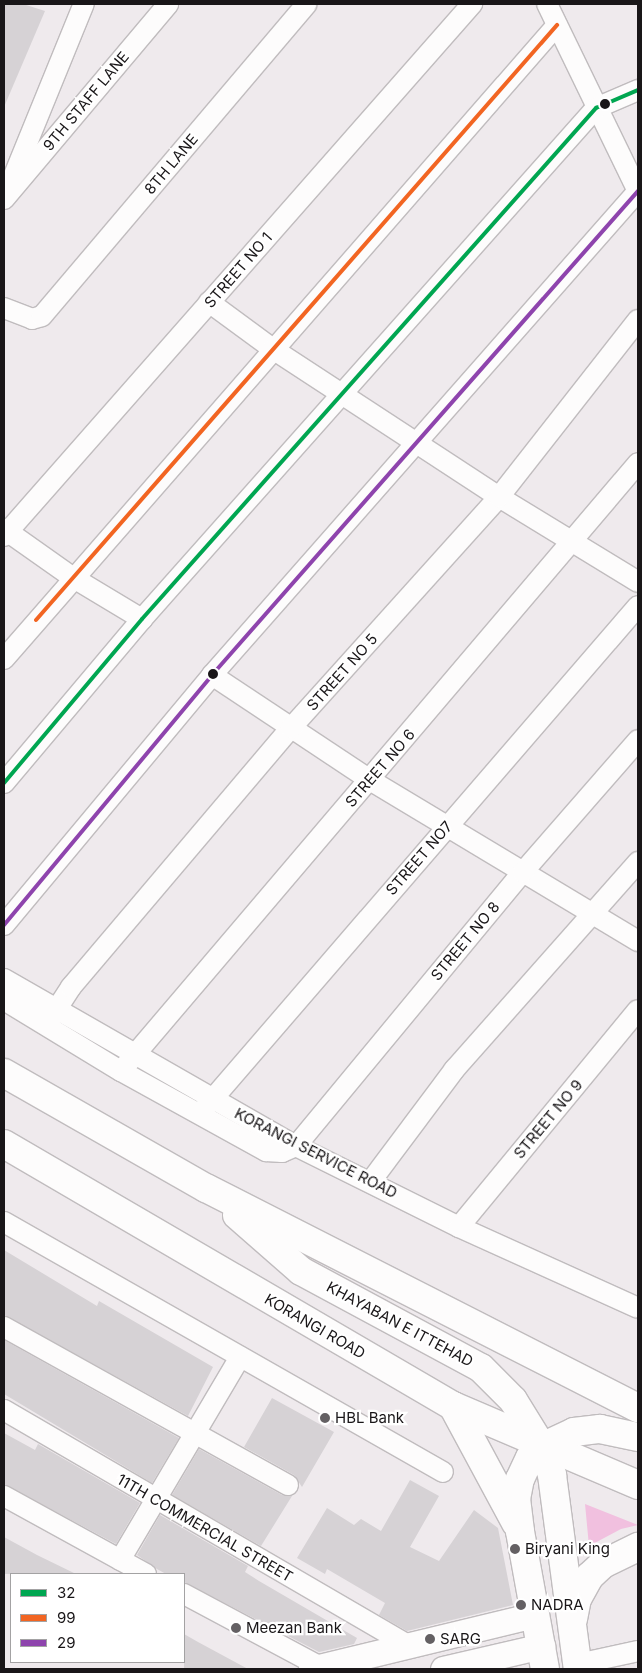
<!DOCTYPE html>
<style>
body{margin:0}
#map{position:relative;width:642px;height:1673px;overflow:hidden;background:#efeaed;font-family:Inter,sans-serif}
div>[style]{position:absolute}
[style*='--x']{left:calc(var(--x)*1px);top:calc(var(--y)*1px);width:calc(var(--w)*1px);rotate:calc(var(--a)*1deg)}
.green>*{inset:0;background:#f1c0df}
.building>*{inset:0;background:#d6d2d5}
.roads{filter:drop-shadow(1px 0 #c0bcbe) drop-shadow(-1px 0 #c0bcbe) drop-shadow(0 1px #c0bcbe) drop-shadow(0 -1px #c0bcbe)}
.minor>*{height:20px;margin:-10px;padding:0 10px;transform-origin:10px;border-radius:10px;background:#fdfcfc}
.tertiary>*{height:25px;margin:-12.5px;padding:0 12.5px;transform-origin:12.5px;border-radius:12.5px;background:#fdfcfc}
.primary>*{height:28px;margin:-14px;padding:0 14px;transform-origin:14px;border-radius:14px;background:#fdfcfc}
.bus-1>*{height:4px;margin:-2px;padding:0 2px;transform-origin:2px;border-radius:2px;background:#00a651}
.bus-2>*{height:4px;margin:-2px;padding:0 2px;transform-origin:2px;border-radius:2px;background:#f26522}
.bus-3>*{height:4px;margin:-2px;padding:0 2px;transform-origin:2px;border-radius:2px;background:#8e44ad}
.dots>*{width:14px;height:14px;translate:-50% -50%;box-sizing:border-box;border:2px solid #fff;border-radius:50%}
span{translate:-50% -50%;white-space:nowrap;text-align:center;line-height:1.15;-webkit-text-stroke:4.5px #fff;paint-order:stroke}
.street-label{font-size:15px;color:#191618}
.poi-label{font-size:15px;color:#191618}
.left{translate:0 -50%;text-align:left}
.frame{position:absolute;inset:0;border:5px solid #191618;pointer-events:none}
.legend{position:absolute;left:10px;top:1573px;width:175px;height:90px;box-sizing:border-box;background:#fff;border:1px solid #a3a2a3;margin:0;padding:6px 9px;list-style:none;font-size:15px;color:#191618}
.legend li{display:flex;align-items:center;gap:10px;height:25px}
.legend b{width:25px;border:1px solid #a3a2a3}
</style>
<div id="map">
<div class="green">
<div style="clip-path:polygon(585px 1504px,638px 1525px,621px 1529px,589px 1546px)"></div>
</div>
<div class="building">
<div style="clip-path:polygon(4px 4px,23px 4px,45px 11px,4px 107px)"></div>
<div style="clip-path:polygon(4px 1250px,97px 1306px,99px 1301px,213px 1367px,188px 1416px,4px 1315px)"></div>
<div style="clip-path:polygon(4px 1340px,179px 1438px,152px 1483px,4px 1394px)"></div>
<div style="clip-path:polygon(272px 1398px,334px 1432px,302px 1487px,294px 1475px,244px 1447px)"></div>
<div style="clip-path:polygon(4px 1433px,35px 1450px,38px 1444px,140px 1503px,116px 1544px,4px 1484px)"></div>
<div style="clip-path:polygon(199px 1449px,282px 1495px,292px 1496px,261px 1546px,172px 1495px)"></div>
<div style="clip-path:polygon(410px 1480px,439px 1496px,410px 1547px,439px 1561px,474px 1510px,498px 1528px,513px 1605px,407px 1631px,379px 1615px,385px 1603px,327px 1569px,325px 1574px,297px 1558px,327px 1508px,354px 1525px,361px 1519px,381px 1531px)"></div>
<div style="clip-path:polygon(160px 1515px,248px 1566px,245px 1572px,259px 1581px,357px 1638px,354px 1644px,319px 1652px,184px 1582px,184px 1574px,166px 1574px,157px 1569px,137px 1555px)"></div>
<div style="clip-path:polygon(4px 1537px,37px 1555px,76px 1574px,4px 1574px)"></div>
<div style="clip-path:polygon(184px 1634px,198px 1642px,248px 1669px,184px 1669px)"></div>
</div>
<div class="roads">
<div class="minor">
<div style="--x:547;--y:4;--w:208;--a:64.1"></div>
<div style="--x:12;--y:180;--w:190;--a:-67.8"></div>
<div style="--x:4;--y:199;--w:255;--a:-49.9"></div>
<div style="--x:209;--y:302;--w:79;--a:36.3"></div>
<div style="--x:273;--y:349;--w:270;--a:33.2"></div>
<div style="--x:499;--y:497;--w:163;--a:31.4"></div>
<div style="--x:4;--y:308;--w:30;--a:21"></div>
<div style="--x:32;--y:319;--w:10;--a:-17"></div>
<div style="--x:42;--y:316;--w:409;--a:-49.7"></div>
<div style="--x:4;--y:529;--w:83;--a:35.2"></div>
<div style="--x:72;--y:577;--w:82;--a:31"></div>
<div style="--x:4;--y:536;--w:709;--a:-48.66"></div>
<div style="--x:4;--y:659;--w:841;--a:-48.9"></div>
<div style="--x:212;--y:675;--w:190;--a:33.6"></div>
<div style="--x:370;--y:780;--w:313;--a:31"></div>
<div style="--x:4;--y:783;--w:214;--a:-49.9"></div>
<div style="--x:142;--y:619;--w:684;--a:-48.38"></div>
<div style="--x:596;--y:108;--w:46;--a:-23.2"></div>
<div style="--x:4;--y:925;--w:325;--a:-50.2"></div>
<div style="--x:212;--y:675;--w:645;--a:-48.65"></div>
<div style="--x:4;--y:979;--w:336;--a:29.8"></div>
<div style="--x:296;--y:1146;--w:182;--a:26.4"></div>
<div style="--x:459;--y:1227;--w:196;--a:24.3"></div>
<div style="--x:4;--y:1000;--w:137;--a:31.3"></div>
<div style="--x:121;--y:1071;--w:166;--a:28.9"></div>
<div style="--x:266;--y:1151;--w:16;--a:4"></div>
<div style="--x:282;--y:1152;--w:15;--a:-23"></div>
<div style="--x:296;--y:1146;--w:356;--a:-50.4"></div>
<div style="--x:523;--y:872;--w:175;--a:-48.9"></div>
<div style="--x:47;--y:1024;--w:44;--a:-57"></div>
<div style="--x:71;--y:987;--w:340;--a:-49.7"></div>
<div style="--x:291;--y:728;--w:311;--a:-48"></div>
<div style="--x:499;--y:497;--w:225;--a:-51.9"></div>
<div style="--x:121;--y:1071;--w:798;--a:-49.62"></div>
<div style="--x:204;--y:1109;--w:664;--a:-49.21"></div>
<div style="--x:371;--y:1181;--w:139;--a:-53.2"></div>
<div style="--x:454;--y:1070;--w:278;--a:-48.5"></div>
<div style="--x:4;--y:1222;--w:505;--a:29.66"></div>
<div style="--x:459;--y:1227;--w:281;--a:-50.5"></div>
<div style="--x:4;--y:1327;--w:325;--a:29.1"></div>
<div style="--x:4;--y:1410;--w:467;--a:30.2"></div>
<div style="--x:4;--y:1496;--w:162;--a:28.8"></div>
<div style="--x:120;--y:1560;--w:236;--a:-59.4"></div>
<div style="--x:184;--y:1594;--w:155;--a:28.1"></div>
<div style="--x:578;--y:1664;--w:61;--a:-12.2"></div>
</div>
<div class="tertiary">
<div style="--x:311;--y:1669;--w:230;--a:-13.6"></div>
<div style="--x:443;--y:1669;--w:102;--a:-13.1"></div>
</div>
<div class="primary">
<div style="--x:4;--y:1073;--w:232;--a:29.7"></div>
<div style="--x:206;--y:1188;--w:485;--a:27"></div>
<div style="--x:4;--y:1144;--w:520;--a:30.26"></div>
<div style="--x:453;--y:1406;--w:201;--a:23.1"></div>
<div style="--x:237;--y:1215;--w:85;--a:41.2"></div>
<div style="--x:301;--y:1271;--w:204;--a:28.3"></div>
<div style="--x:481;--y:1368;--w:45;--a:45"></div>
<div style="--x:513;--y:1400;--w:55;--a:58.3"></div>
<div style="--x:542;--y:1447;--w:30;--a:70"></div>
<div style="--x:552;--y:1475;--w:196;--a:82.4"></div>
<div style="--x:453;--y:1406;--w:133;--a:61.7"></div>
<div style="--x:573;--y:1619;--w:20;--a:-79"></div>
<div style="--x:577;--y:1599;--w:26;--a:-61"></div>
<div style="--x:590;--y:1576;--w:18;--a:-43"></div>
<div style="--x:603;--y:1564;--w:39;--a:-26"></div>
<div style="--x:545;--y:1669;--w:140;--a:-100.3"></div>
<div style="--x:520;--y:1531;--w:32;--a:-97"></div>
<div style="--x:516;--y:1499;--w:20;--a:-79"></div>
<div style="--x:520;--y:1479;--w:23;--a:-65"></div>
<div style="--x:530;--y:1458;--w:16;--a:-43"></div>
<div style="--x:542;--y:1447;--w:35;--a:-25"></div>
<div style="--x:574;--y:1432;--w:26;--a:-7"></div>
<div style="--x:600;--y:1429;--w:39;--a:12"></div>
</div>
</div>
<div class="bus-1">
<div style="--x:4;--y:783;--w:214;--a:-49.9"></div>
<div style="--x:142;--y:619;--w:684;--a:-48.38"></div>
<div style="--x:596;--y:108;--w:46;--a:-23.2"></div>
</div>
<div class="bus-2">
<div style="--x:36;--y:620;--w:791;--a:-48.79"></div>
</div>
<div class="bus-3">
<div style="--x:4;--y:925;--w:325;--a:-50.2"></div>
<div style="--x:212;--y:675;--w:645;--a:-48.65"></div>
</div>
<div class="dots">
<div style="left:605px;top:104px;background:#191618"></div>
<div style="left:213px;top:674px;background:#191618"></div>
<div style="left:325px;top:1418px;background:#646063"></div>
<div style="left:515px;top:1549px;background:#646063"></div>
<div style="left:521px;top:1605px;background:#646063"></div>
<div style="left:236px;top:1628px;background:#646063"></div>
<div style="left:430px;top:1639px;background:#646063"></div>
</div>
<div class="street-label">
<span style="left:86px;top:101px;rotate:-50deg">9TH STAFF LANE</span>
<span style="left:171px;top:164px;rotate:-50deg">8TH LANE</span>
<span style="left:238px;top:270px;rotate:-49deg">STREET NO 1</span>
<span style="left:342px;top:672px;rotate:-48deg">STREET NO 5</span>
<span style="left:380px;top:768px;rotate:-49deg">STREET NO 6</span>
<span style="left:419px;top:858px;rotate:-49deg">STREET NO7</span>
<span style="left:465px;top:941px;rotate:-50deg">STREET NO 8</span>
<span style="left:548px;top:1119px;rotate:-50deg">STREET NO 9</span>
<span style="left:316px;top:1153px;rotate:27deg">KORANGI SERVICE ROAD</span>
<span style="left:400px;top:1324px;rotate:28deg">KHAYABAN E ITTEHAD</span>
<span style="left:315px;top:1326px;rotate:30deg">KORANGI ROAD</span>
<span style="left:205px;top:1528px;rotate:30deg">11TH COMMERCIAL STREET</span>
</div>
<div class="poi-label">
<span class="left" style="left:335px;top:1418px">HBL Bank</span>
<span class="left" style="left:525px;top:1549px">Biryani King</span>
<span class="left" style="left:531px;top:1605px">NADRA</span>
<span class="left" style="left:246px;top:1628px">Meezan Bank</span>
<span class="left" style="left:440px;top:1639px">SARG</span>
</div>
<div class="frame"></div>
<ul class="legend">
<li><b style="height:6px;background:#00a651"></b>32</li>
<li><b style="height:6px;background:#f26522"></b>99</li>
<li><b style="height:6px;background:#8e44ad"></b>29</li>
</ul>
</div>
